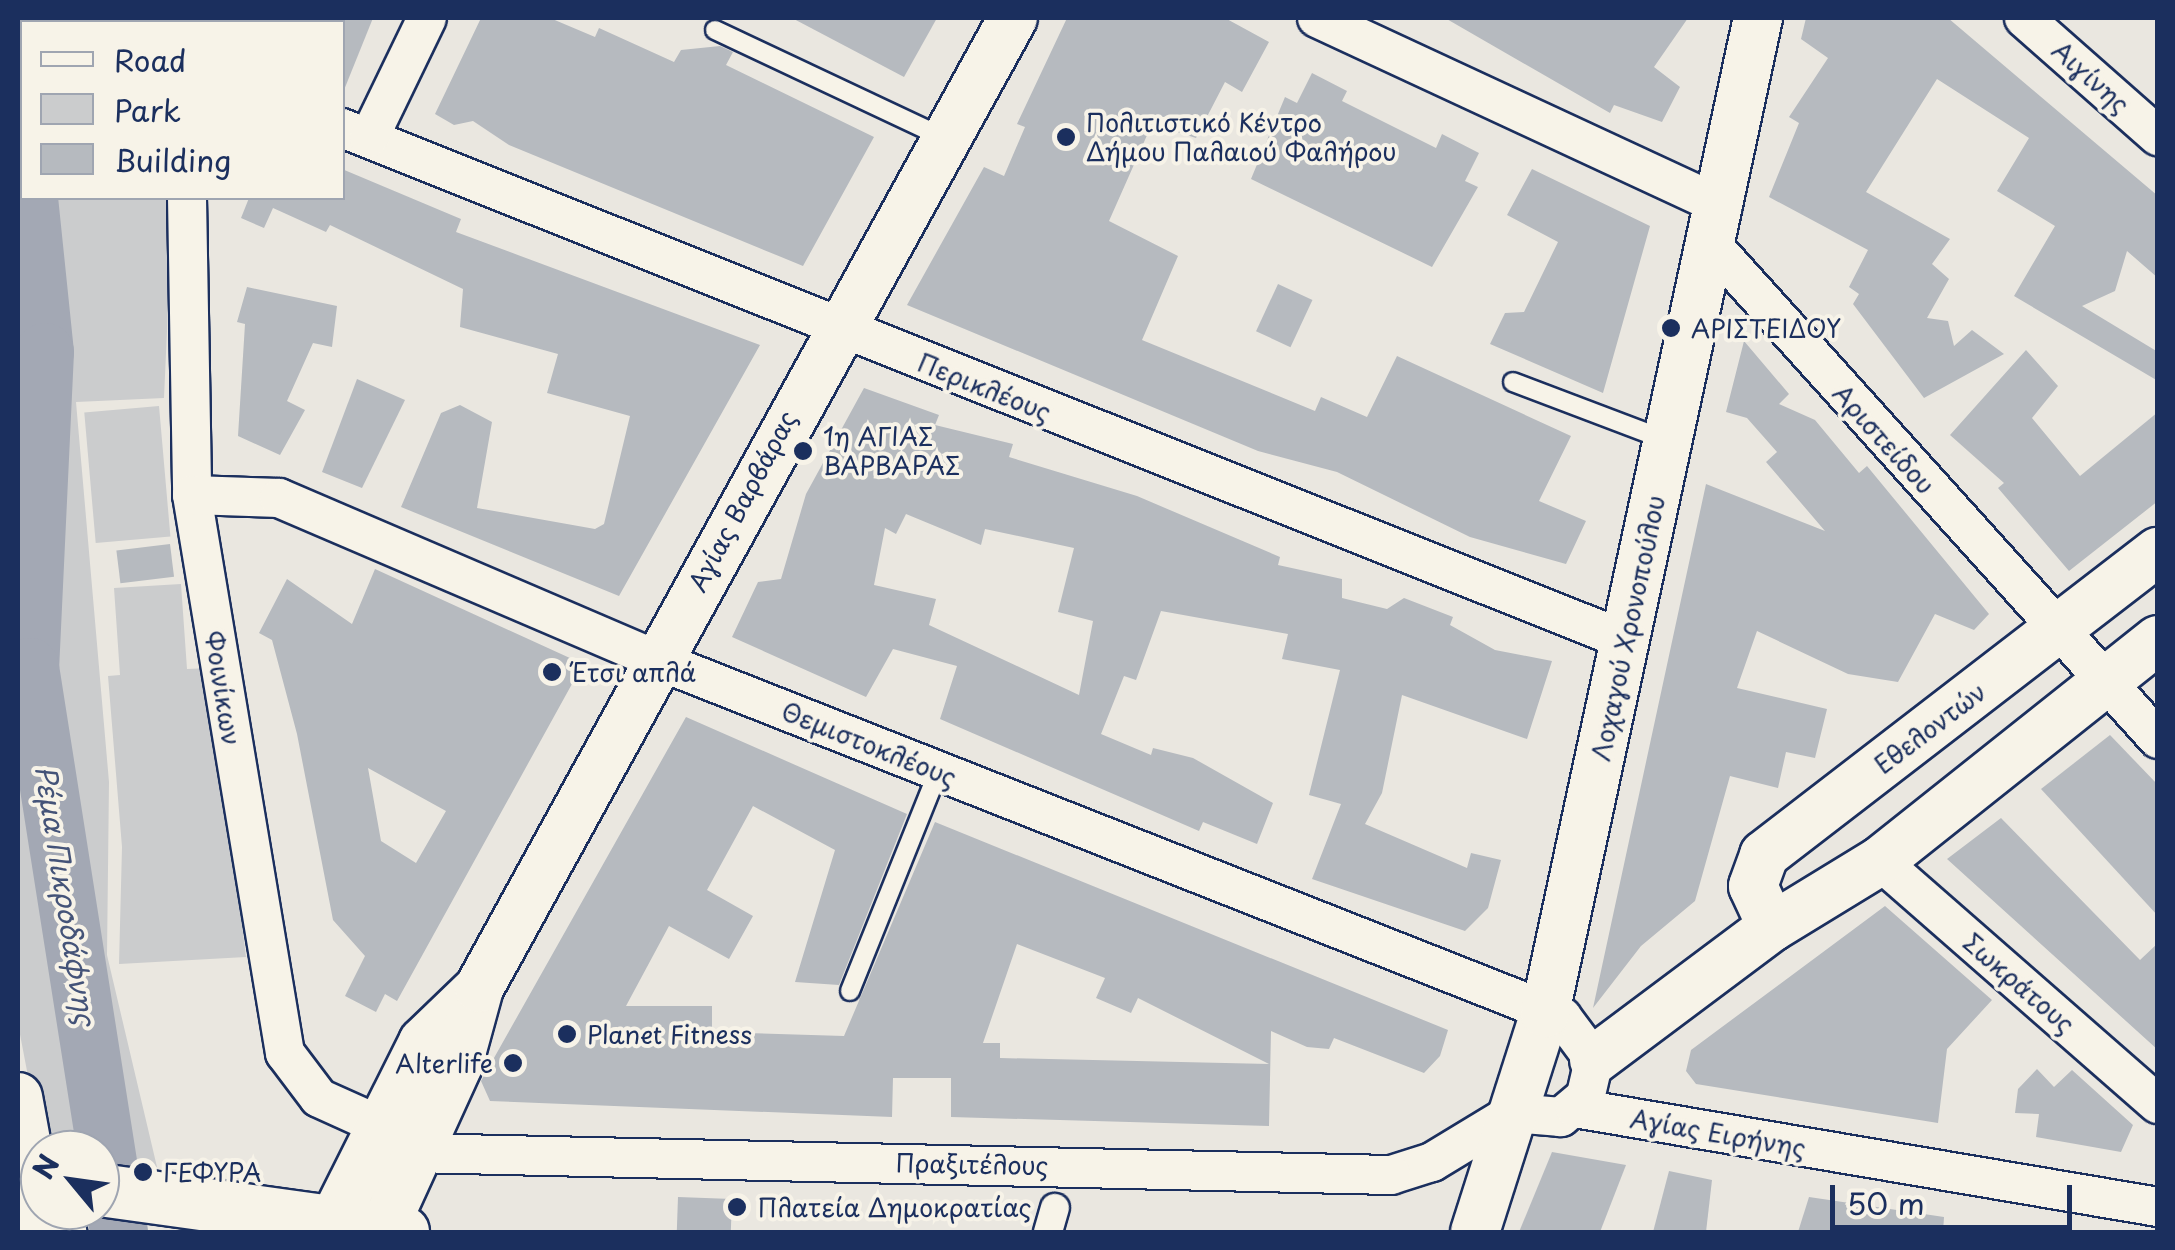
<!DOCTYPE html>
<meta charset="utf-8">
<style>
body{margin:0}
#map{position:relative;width:2175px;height:1250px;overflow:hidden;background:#eae7e0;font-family:"Playpen Sans",sans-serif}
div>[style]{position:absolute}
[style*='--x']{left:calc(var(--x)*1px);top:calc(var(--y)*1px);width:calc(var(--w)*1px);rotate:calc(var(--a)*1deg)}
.green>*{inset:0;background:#cbcccd;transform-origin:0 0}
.stream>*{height:10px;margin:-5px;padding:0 5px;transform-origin:5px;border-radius:5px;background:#a3a8b4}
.river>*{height:58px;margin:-29px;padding:0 29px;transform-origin:29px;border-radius:29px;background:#a3a8b4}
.building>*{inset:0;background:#b6babf;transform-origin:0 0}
.roads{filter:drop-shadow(2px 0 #1b2f5e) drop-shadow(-2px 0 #1b2f5e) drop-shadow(0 2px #1b2f5e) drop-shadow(0 -2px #1b2f5e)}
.service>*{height:18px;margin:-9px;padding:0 9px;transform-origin:9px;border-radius:9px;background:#f7f3e8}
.pedestrian>*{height:28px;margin:-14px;padding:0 14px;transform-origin:14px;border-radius:14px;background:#f7f3e8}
.minor>*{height:38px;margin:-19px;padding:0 19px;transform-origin:19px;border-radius:19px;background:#f7f3e8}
.tertiary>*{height:48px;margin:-24px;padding:0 24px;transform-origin:24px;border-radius:24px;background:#f7f3e8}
.secondary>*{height:52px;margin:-26px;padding:0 26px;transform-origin:26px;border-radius:26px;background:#f7f3e8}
.dots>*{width:28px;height:28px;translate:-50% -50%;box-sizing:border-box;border:5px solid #f7f3e8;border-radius:50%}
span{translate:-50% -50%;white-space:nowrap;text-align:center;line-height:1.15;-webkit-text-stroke:8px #f7f3e8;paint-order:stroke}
.street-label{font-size:25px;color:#1b2f5e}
.poi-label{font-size:25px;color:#1b2f5e}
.left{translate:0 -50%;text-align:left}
.right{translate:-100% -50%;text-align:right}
.water-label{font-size:28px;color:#445378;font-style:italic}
.frame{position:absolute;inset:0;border:20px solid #1b2f5e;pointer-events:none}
.legend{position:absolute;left:20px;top:20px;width:325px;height:180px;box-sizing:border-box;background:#f7f3e8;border:2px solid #9fa5b1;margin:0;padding:12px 18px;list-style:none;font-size:30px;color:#1b2f5e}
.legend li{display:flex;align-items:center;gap:20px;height:50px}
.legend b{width:50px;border:2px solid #9fa5b1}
.north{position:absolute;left:20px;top:1130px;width:100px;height:100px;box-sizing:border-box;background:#f7f3e8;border:2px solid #9fa5b1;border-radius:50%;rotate:299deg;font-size:28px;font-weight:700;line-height:40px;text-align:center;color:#1b2f5e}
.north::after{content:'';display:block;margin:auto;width:35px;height:45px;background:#1b2f5e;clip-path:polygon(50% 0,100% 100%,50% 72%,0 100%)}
.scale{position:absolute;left:1830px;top:1185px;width:242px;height:45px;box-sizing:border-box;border:5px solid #1b2f5e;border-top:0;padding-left:12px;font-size:30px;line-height:35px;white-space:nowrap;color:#1b2f5e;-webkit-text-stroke:8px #f7f3e8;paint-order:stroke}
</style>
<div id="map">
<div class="green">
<div style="clip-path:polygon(18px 18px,65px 18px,22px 22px,22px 198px,173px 198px,164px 398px,76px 402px,109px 782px,107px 955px,157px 1167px,41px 1144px,18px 1024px)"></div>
<div style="left:159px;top:406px;width:131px;height:75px;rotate:85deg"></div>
<div style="clip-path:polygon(181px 584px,187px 669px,210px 668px,246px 957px,119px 964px,122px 847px,108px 676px,120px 675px,114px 588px)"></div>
</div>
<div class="stream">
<div style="--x:24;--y:18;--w:4;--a:76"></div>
</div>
<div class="river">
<div style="--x:27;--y:22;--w:4;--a:-63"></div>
<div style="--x:29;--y:198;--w:155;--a:84.1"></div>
<div style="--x:45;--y:352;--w:315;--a:92.7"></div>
<div style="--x:30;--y:667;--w:572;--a:81.05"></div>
</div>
<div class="building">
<div style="clip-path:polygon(342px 18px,373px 18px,344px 90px,342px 90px)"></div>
<div style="clip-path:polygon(481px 18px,550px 18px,595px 37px,599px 28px,674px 62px,681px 50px,720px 46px,733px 52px,726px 65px,874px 137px,803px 266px,509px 145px,473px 121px,454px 125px,435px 114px)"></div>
<div style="clip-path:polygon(792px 18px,937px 18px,904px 77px)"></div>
<div style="clip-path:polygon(1067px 18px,1225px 18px,1269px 42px,1242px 92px,1225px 82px,1196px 138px,1152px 124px,1109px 221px,1178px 256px,1142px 340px,1315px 411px,1321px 397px,1367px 417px,1397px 356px,1571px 436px,1539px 501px,1586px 521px,1566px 564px,1470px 537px,1337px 472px,1258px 451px,907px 305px,984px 167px,1004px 176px,1025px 127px,1017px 124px)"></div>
<div style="clip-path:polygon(1445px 18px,1688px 18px,1654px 67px,1680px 87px,1662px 122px,1614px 105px,1610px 113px)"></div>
<div style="clip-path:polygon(1806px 18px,1948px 18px,2158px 196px,2158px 278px,2127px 251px,2115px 291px,2082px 306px,2158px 352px,2158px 381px,2014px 296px,2055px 226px,1997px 191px,2029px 138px,1937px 79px,1866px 192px,1950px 239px,1932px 264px,1949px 279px,1927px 318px,1948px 321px,1954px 346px,1972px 330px,2004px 354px,1924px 398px,1853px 304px,1859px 294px,1849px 287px,1868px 250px,1769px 197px,1799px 123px,1789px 117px,1828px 58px,1801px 39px)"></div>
<div style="clip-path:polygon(1312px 73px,1347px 91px,1342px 101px,1436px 148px,1442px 134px,1479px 153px,1465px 181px,1478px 187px,1432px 267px,1251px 179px,1285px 97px,1297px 103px)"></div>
<div style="clip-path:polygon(342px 169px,461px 219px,456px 232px,760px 345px,619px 596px,401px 507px,441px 413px,460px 405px,492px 422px,477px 508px,595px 529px,604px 524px,630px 416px,547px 393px,558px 354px,460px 327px,463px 289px,330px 225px,326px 232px,273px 208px,264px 228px,241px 218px,249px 198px,342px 198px)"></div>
<div style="clip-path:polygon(1532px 169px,1650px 226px,1603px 393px,1490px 344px,1505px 313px,1524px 312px,1558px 242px,1507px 215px)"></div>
<div style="left:1278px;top:284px;width:38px;height:52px;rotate:25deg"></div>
<div style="clip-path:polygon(247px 287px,337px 306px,332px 347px,313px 343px,287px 401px,305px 410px,280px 455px,238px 436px,245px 324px,237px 322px)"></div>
<div style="clip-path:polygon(1744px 341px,1789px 394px,1779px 404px,1815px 420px,1859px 473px,1867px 466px,1989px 614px,1974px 630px,1935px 614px,1898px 682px,1848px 674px,1757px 631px,1737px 688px,1827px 709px,1815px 758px,1786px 752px,1778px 788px,1730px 776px,1695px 901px,1641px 946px,1593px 1008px,1706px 484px,1825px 531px,1766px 462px,1777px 452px,1747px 418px,1726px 412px)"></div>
<div style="clip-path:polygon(2026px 350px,2058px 386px,2032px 418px,2080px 476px,2158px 412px,2158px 501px,2069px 571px,1998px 488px,2004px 483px,1950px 435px)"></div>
<div style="clip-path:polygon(357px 379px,405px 400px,362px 488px,322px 472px)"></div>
<div style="clip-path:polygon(evenodd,864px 388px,939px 415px,935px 425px,1013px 444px,1009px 457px,1137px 496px,1280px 557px,1278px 565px,1342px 579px,1342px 598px,1387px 609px,1404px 598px,1453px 617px,1450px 625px,1495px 650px,1552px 661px,1527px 739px,1402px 695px,1382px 793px,1365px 824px,1467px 868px,1471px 853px,1501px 860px,1488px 908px,1465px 931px,1312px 879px,1341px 804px,1309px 795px,1340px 670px,1282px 659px,1288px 634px,1161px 611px,1136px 680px,1124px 676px,1101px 734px,1151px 755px,1153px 748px,1193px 758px,1273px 803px,1257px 844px,1203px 822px,1199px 831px,940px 719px,957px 666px,893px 649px,866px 697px,732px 637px,758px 582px,781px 579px,806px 494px,864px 388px,906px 514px,981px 545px,985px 529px,1074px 548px,1058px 612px,1093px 621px,1079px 695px,929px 625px,936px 599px,874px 585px,885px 528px,896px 534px,906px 514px)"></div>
<div style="left:170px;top:544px;width:33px;height:54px;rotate:83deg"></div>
<div style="clip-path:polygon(evenodd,375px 569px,583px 664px,397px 1001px,385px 994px,376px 1012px,345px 996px,365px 956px,333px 920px,297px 734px,272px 640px,259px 633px,287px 579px,352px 624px,375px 569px,368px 768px,446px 811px,416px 863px,381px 841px,368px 768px)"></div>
<div style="clip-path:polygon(evenodd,686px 717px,907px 814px,839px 985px,795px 982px,835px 850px,753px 806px,707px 890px,753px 916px,729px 959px,669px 926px,626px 1006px,712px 1006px,712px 1032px,844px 1036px,935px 822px,1448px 1030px,1440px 1056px,1424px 1073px,1334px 1038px,1329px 1049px,1307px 1047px,1271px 1031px,1269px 1126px,951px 1117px,951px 1078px,893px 1078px,892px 1117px,490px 1101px,481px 1081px,686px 717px,1017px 944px,1105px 978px,1096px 998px,1131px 1013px,1138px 998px,1269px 1064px,1000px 1058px,1000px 1043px,983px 1043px,1017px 944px)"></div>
<div style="clip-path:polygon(2110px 735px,2158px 785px,2158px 916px,2041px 789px)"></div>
<div style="clip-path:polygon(2001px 818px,2140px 960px,2158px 943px,2158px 1050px,1947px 859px)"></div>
<div style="clip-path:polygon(1885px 906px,1992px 1000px,1947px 1049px,1938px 1123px,1696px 1084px,1686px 1071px,1691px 1050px)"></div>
<div style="clip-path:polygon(2037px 1069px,2054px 1087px,2072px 1070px,2133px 1125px,2121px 1152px,2036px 1137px,2039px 1114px,2015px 1113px,2018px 1089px)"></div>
<div style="clip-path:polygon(1552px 1152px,1626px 1165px,1600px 1232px,1519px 1232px)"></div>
<div style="clip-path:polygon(1669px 1171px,1712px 1180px,1706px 1232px,1653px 1232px)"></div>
<div style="left:678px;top:1197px;width:54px;height:35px;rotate:2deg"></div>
<div style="clip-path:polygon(1809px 1197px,1944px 1217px,1943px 1232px,1798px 1232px)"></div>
</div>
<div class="roads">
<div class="service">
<div style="--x:715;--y:30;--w:253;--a:25.2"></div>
<div style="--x:1513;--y:382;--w:164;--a:20.8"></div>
<div style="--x:850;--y:991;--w:236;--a:-68.1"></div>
</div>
<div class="pedestrian">
<div style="--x:1048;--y:1232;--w:25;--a:-74"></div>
</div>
<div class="minor">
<div style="--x:186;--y:18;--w:4;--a:90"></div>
<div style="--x:1317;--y:18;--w:447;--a:24.9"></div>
<div style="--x:2024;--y:18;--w:179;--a:41.4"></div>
<div style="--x:342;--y:128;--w:1384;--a:21.76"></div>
<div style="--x:369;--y:138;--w:133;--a:-64.2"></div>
<div style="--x:187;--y:198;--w:297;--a:89"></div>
<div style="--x:192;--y:495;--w:566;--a:80.54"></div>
<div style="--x:285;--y:1053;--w:56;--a:52.9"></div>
<div style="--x:319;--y:1098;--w:66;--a:24.2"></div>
<div style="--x:1713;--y:246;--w:664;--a:47.93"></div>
<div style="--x:192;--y:495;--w:87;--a:2"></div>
<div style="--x:279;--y:498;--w:411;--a:23.2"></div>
<div style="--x:657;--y:660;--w:973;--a:21.53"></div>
<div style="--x:1562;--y:1017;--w:54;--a:53.3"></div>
<div style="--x:1594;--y:1060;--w:37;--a:103"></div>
<div style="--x:1586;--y:1096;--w:33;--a:140"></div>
<div style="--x:1561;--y:1117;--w:48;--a:-175.2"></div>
<div style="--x:1513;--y:1113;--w:95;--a:148.8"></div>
<div style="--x:1432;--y:1162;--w:43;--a:162.4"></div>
<div style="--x:1391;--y:1175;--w:976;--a:-178.71"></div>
<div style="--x:1880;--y:861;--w:369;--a:41.2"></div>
<div style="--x:1575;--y:1108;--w:591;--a:9.64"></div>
</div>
<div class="tertiary">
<div style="--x:1772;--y:927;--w:45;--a:-114.9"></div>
<div style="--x:1753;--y:886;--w:33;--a:-70"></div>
<div style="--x:1764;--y:855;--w:497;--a:-37.6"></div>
<div style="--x:1594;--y:1060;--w:222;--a:-36.8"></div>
<div style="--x:1772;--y:927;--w:127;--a:-31.4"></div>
<div style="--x:1880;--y:861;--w:355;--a:-38.5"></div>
<div style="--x:18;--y:1097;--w:83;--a:79.6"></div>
<div style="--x:328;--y:1232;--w:212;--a:-63.4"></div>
<div style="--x:423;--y:1042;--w:75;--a:-43.9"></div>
<div style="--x:382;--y:1232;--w:183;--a:-65.5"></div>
<div style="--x:458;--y:1065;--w:80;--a:-74.7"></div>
<div style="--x:479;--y:988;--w:1107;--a:-61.17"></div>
<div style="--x:1475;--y:1232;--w:230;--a:-72.3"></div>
<div style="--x:1545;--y:1013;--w:1018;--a:-77.92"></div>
</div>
<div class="secondary">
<div style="--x:18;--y:1176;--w:22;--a:10"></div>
<div style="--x:100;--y:1190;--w:306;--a:7.9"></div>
<div style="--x:18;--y:1225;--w:43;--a:9.5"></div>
</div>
</div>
<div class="dots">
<div style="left:1066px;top:137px;background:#1b2f5e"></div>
<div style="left:1671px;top:328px;background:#1b2f5e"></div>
<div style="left:803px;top:451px;background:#1b2f5e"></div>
<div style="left:552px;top:672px;background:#1b2f5e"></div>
<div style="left:567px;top:1034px;background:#1b2f5e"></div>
<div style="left:513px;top:1063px;background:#1b2f5e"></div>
<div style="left:143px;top:1172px;background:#1b2f5e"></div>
<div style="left:737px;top:1207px;background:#1b2f5e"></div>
</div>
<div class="street-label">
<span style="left:2091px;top:77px;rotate:42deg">Αιγίνης</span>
<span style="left:984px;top:387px;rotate:22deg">Περικλέους</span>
<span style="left:1884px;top:439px;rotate:48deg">Αριστείδου</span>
<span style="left:742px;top:501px;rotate:-62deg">Αγίας Βαρβάρας</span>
<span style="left:1628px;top:628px;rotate:-78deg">Λοχαγού Χρονοπούλου</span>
<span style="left:223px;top:688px;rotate:81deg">Φοινίκων</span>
<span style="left:1930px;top:728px;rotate:-37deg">Εθελοντών</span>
<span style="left:869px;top:744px;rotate:22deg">Θεμιστοκλέους</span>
<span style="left:2019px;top:983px;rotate:41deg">Σωκράτους</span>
<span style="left:1718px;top:1133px;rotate:10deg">Αγίας Ειρήνης</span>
<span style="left:972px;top:1164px;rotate:1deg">Πραξιτέλους</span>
</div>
<div class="poi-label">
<span class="left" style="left:1086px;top:137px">Πολιτιστικό Κέντρο<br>Δήμου Παλαιού Φαλήρου</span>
<span class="left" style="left:1691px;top:328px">ΑΡΙΣΤΕΙΔΟΥ</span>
<span class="left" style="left:823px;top:451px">1η ΑΓΙΑΣ<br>ΒΑΡΒΑΡΑΣ</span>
<span class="left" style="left:572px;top:672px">Έτσι απλά</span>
<span class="left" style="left:587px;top:1034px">Planet Fitness</span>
<span class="right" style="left:493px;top:1063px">Alterlife</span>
<span class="left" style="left:163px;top:1172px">ΓΕΦΥΡΑ</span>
<span class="left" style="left:757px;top:1207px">Πλατεία Δημοκρατίας</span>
</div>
<div class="water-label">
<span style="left:66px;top:895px;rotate:81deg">Ρέμα Πικροδάφνης</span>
</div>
<div class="frame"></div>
<ul class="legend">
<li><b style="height:12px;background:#f7f3e8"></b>Road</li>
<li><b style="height:28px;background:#cbcccd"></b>Park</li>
<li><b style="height:28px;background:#b6babf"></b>Building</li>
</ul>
<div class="north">N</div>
<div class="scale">50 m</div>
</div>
